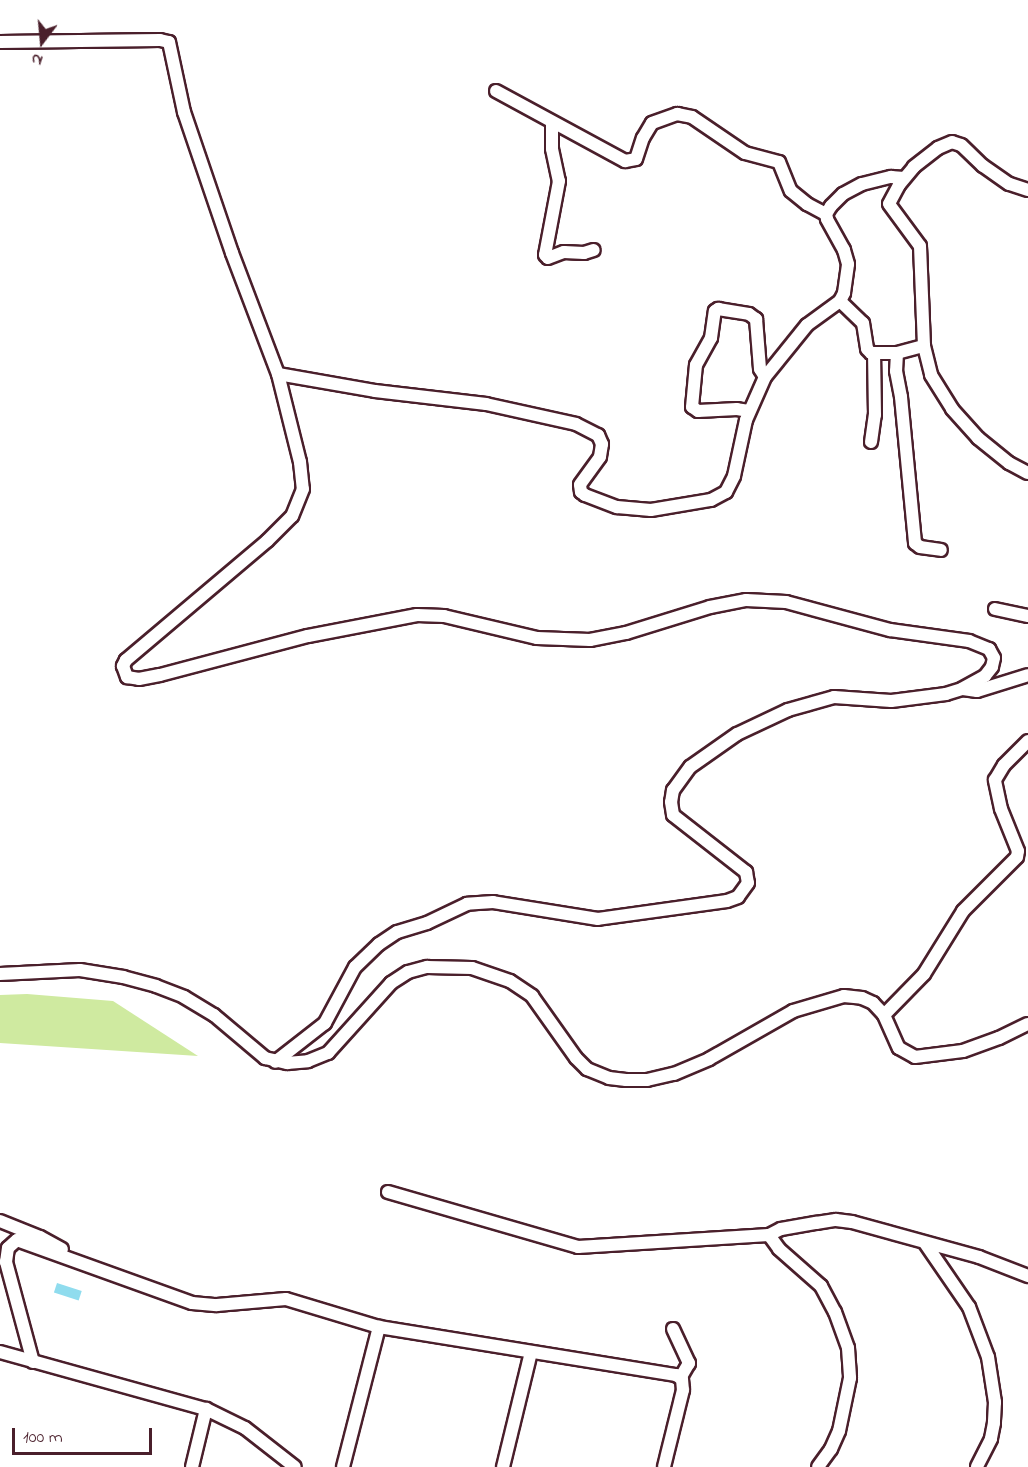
<!DOCTYPE html>
<style>
body{margin:0}
#map{position:relative;width:1028px;height:1467px;overflow:hidden;background:#fff;font-family:"Indie Flower",sans-serif}
div>[style]{position:absolute}
[style*='--x']{left:calc(var(--x)*1px);top:calc(var(--y)*1px);width:calc(var(--w)*1px);rotate:calc(var(--a)*1deg)}
.green>*{inset:0;background:#cfeaa0}
.water>*{inset:0;background:#8fdcee;transform-origin:0 0}
.roads{filter:drop-shadow(2px 0 #4a1f2b) drop-shadow(-2px 0 #4a1f2b) drop-shadow(0 2px #4a1f2b) drop-shadow(0 -2px #4a1f2b)}
.minor>*{height:12px;margin:-6px;padding:0 6px;transform-origin:6px;border-radius:6px;background:#fff}
span{translate:-50% -50%;white-space:nowrap;text-align:center;line-height:1.15;-webkit-text-stroke:4.5px #fff;paint-order:stroke}
.north{position:absolute;left:12px;top:12px;width:60px;height:60px;-webkit-text-stroke:4px #fff;paint-order:stroke;rotate:196deg;font-size:16px;font-weight:700;line-height:24px;text-align:center;color:#4a1f2b}
.north::after{content:'';display:block;margin:auto;width:21px;height:27px;background:#4a1f2b;clip-path:polygon(50% 0,100% 100%,50% 72%,0 100%)}
.scale{position:absolute;left:12px;top:1428px;width:140px;height:27px;box-sizing:border-box;border:3px solid #4a1f2b;border-top:0;padding-left:8px;font-size:18px;line-height:21px;white-space:nowrap;color:#4a1f2b;-webkit-text-stroke:4px #fff;paint-order:stroke}
</style>
<div id="map">
<div class="green">
<div style="clip-path:polygon(27px 994px,113px 1001px,198px 1056px,0 1043px,0 995px)"></div>
</div>
<div class="water">
<div style="left:57px;top:1283px;width:26px;height:10px;rotate:18deg"></div>
</div>
<div class="roads">
<div class="minor">
<div style="--x:0;--y:42;--w:160;--a:-0.7"></div>
<div style="--x:160;--y:40;--w:9;--a:13"></div>
<div style="--x:169;--y:42;--w:72;--a:77.9"></div>
<div style="--x:184;--y:112;--w:149;--a:71.2"></div>
<div style="--x:232;--y:253;--w:129;--a:69.2"></div>
<div style="--x:278;--y:374;--w:91;--a:76"></div>
<div style="--x:300;--y:462;--w:27;--a:84"></div>
<div style="--x:303;--y:489;--w:29;--a:112"></div>
<div style="--x:292;--y:516;--w:35;--a:135"></div>
<div style="--x:267;--y:541;--w:185;--a:139.8"></div>
<div style="--x:126;--y:660;--w:7;--a:117"></div>
<div style="--x:123;--y:666;--w:12;--a:70"></div>
<div style="--x:127;--y:677;--w:12;--a:9"></div>
<div style="--x:139;--y:679;--w:21;--a:-11"></div>
<div style="--x:160;--y:675;--w:153;--a:-14.8"></div>
<div style="--x:308;--y:636;--w:111;--a:-10.9"></div>
<div style="--x:417;--y:615;--w:27;--a:2"></div>
<div style="--x:444;--y:616;--w:96;--a:13.3"></div>
<div style="--x:537;--y:638;--w:53;--a:2.2"></div>
<div style="--x:590;--y:640;--w:37;--a:-11"></div>
<div style="--x:626;--y:633;--w:88;--a:-17.2"></div>
<div style="--x:710;--y:607;--w:37;--a:-11"></div>
<div style="--x:746;--y:600;--w:40;--a:2.9"></div>
<div style="--x:786;--y:602;--w:108;--a:15.1"></div>
<div style="--x:890;--y:630;--w:80;--a:7.9"></div>
<div style="--x:969;--y:641;--w:22;--a:22"></div>
<div style="--x:989;--y:649;--w:10;--a:61"></div>
<div style="--x:994;--y:658;--w:9;--a:103"></div>
<div style="--x:992;--y:667;--w:11;--a:128"></div>
<div style="--x:985;--y:676;--w:26;--a:151"></div>
<div style="--x:962;--y:689;--w:17;--a:163"></div>
<div style="--x:946;--y:694;--w:55;--a:172.7"></div>
<div style="--x:891;--y:701;--w:57;--a:-176"></div>
<div style="--x:834;--y:697;--w:48;--a:164.2"></div>
<div style="--x:788;--y:710;--w:56;--a:154.8"></div>
<div style="--x:737;--y:734;--w:57;--a:144.9"></div>
<div style="--x:690;--y:767;--w:29;--a:126"></div>
<div style="--x:673;--y:790;--w:12;--a:99"></div>
<div style="--x:671;--y:802;--w:13;--a:81"></div>
<div style="--x:673;--y:815;--w:93;--a:38"></div>
<div style="--x:746;--y:872;--w:11;--a:80"></div>
<div style="--x:748;--y:883;--w:17;--a:126"></div>
<div style="--x:738;--y:897;--w:12;--a:160"></div>
<div style="--x:727;--y:901;--w:130;--a:172.1"></div>
<div style="--x:598;--y:919;--w:106;--a:-170.8"></div>
<div style="--x:493;--y:902;--w:26;--a:176"></div>
<div style="--x:467;--y:904;--w:44;--a:154.6"></div>
<div style="--x:427;--y:923;--w:31;--a:163"></div>
<div style="--x:397;--y:932;--w:22;--a:146"></div>
<div style="--x:379;--y:944;--w:33;--a:136"></div>
<div style="--x:355;--y:967;--w:64;--a:118.2"></div>
<div style="--x:325;--y:1023;--w:63;--a:142"></div>
<div style="--x:496;--y:91;--w:147;--a:28.5"></div>
<div style="--x:625;--y:161;--w:11;--a:-10"></div>
<div style="--x:636;--y:159;--w:22;--a:-72"></div>
<div style="--x:643;--y:138;--w:17;--a:-59"></div>
<div style="--x:652;--y:123;--w:27;--a:-20"></div>
<div style="--x:677;--y:114;--w:15;--a:11"></div>
<div style="--x:692;--y:117;--w:64;--a:34.2"></div>
<div style="--x:745;--y:153;--w:35;--a:15"></div>
<div style="--x:779;--y:162;--w:31;--a:68"></div>
<div style="--x:791;--y:191;--w:21;--a:39"></div>
<div style="--x:807;--y:204;--w:21;--a:28"></div>
<div style="--x:552;--y:122;--w:27;--a:90"></div>
<div style="--x:552;--y:149;--w:33;--a:78"></div>
<div style="--x:559;--y:181;--w:75;--a:100.7"></div>
<div style="--x:545;--y:255;--w:4;--a:45"></div>
<div style="--x:548;--y:258;--w:17;--a:-21"></div>
<div style="--x:564;--y:252;--w:20;--a:3"></div>
<div style="--x:584;--y:253;--w:10;--a:-17"></div>
<div style="--x:1028;--y:190;--w:20;--a:-162"></div>
<div style="--x:1009;--y:184;--w:32;--a:-145"></div>
<div style="--x:983;--y:166;--w:30;--a:-136"></div>
<div style="--x:961;--y:145;--w:9;--a:-162"></div>
<div style="--x:952;--y:142;--w:15;--a:157"></div>
<div style="--x:938;--y:148;--w:31;--a:142"></div>
<div style="--x:914;--y:167;--w:23;--a:130"></div>
<div style="--x:899;--y:185;--w:21;--a:118"></div>
<div style="--x:889;--y:204;--w:52;--a:53.6"></div>
<div style="--x:920;--y:246;--w:100;--a:87.7"></div>
<div style="--x:924;--y:346;--w:30;--a:76"></div>
<div style="--x:931;--y:375;--w:40;--a:58"></div>
<div style="--x:952;--y:409;--w:39;--a:48"></div>
<div style="--x:978;--y:438;--w:40;--a:39"></div>
<div style="--x:1009;--y:463;--w:21;--a:28"></div>
<div style="--x:840;--y:301;--w:32;--a:44"></div>
<div style="--x:863;--y:323;--w:26;--a:81"></div>
<div style="--x:867;--y:349;--w:6;--a:45"></div>
<div style="--x:871;--y:353;--w:26;--a:0"></div>
<div style="--x:897;--y:353;--w:28;--a:-15"></div>
<div style="--x:897;--y:353;--w:18;--a:93"></div>
<div style="--x:896;--y:371;--w:26;--a:79"></div>
<div style="--x:901;--y:397;--w:147;--a:84.5"></div>
<div style="--x:915;--y:543;--w:6;--a:39"></div>
<div style="--x:920;--y:547;--w:21;--a:8"></div>
<div style="--x:278;--y:374;--w:98;--a:9.9"></div>
<div style="--x:375;--y:391;--w:112;--a:6.7"></div>
<div style="--x:486;--y:404;--w:92;--a:12.5"></div>
<div style="--x:576;--y:424;--w:25;--a:27"></div>
<div style="--x:598;--y:435;--w:10;--a:66"></div>
<div style="--x:602;--y:444;--w:13;--a:99"></div>
<div style="--x:600;--y:457;--w:34;--a:126"></div>
<div style="--x:580;--y:485;--w:7;--a:82"></div>
<div style="--x:581;--y:492;--w:5;--a:37"></div>
<div style="--x:585;--y:495;--w:34;--a:21"></div>
<div style="--x:617;--y:507;--w:34;--a:5"></div>
<div style="--x:651;--y:510;--w:61;--a:-9.5"></div>
<div style="--x:711;--y:500;--w:17;--a:-28"></div>
<div style="--x:726;--y:492;--w:18;--a:-63"></div>
<div style="--x:734;--y:476;--w:57;--a:-77.9"></div>
<div style="--x:746;--y:420;--w:47;--a:-66.2"></div>
<div style="--x:765;--y:377;--w:67;--a:-51.1"></div>
<div style="--x:807;--y:325;--w:41;--a:-36"></div>
<div style="--x:840;--y:301;--w:9;--a:-63"></div>
<div style="--x:844;--y:293;--w:29;--a:-82"></div>
<div style="--x:848;--y:264;--w:15;--a:-106"></div>
<div style="--x:844;--y:250;--w:35;--a:-119"></div>
<div style="--x:827;--y:219;--w:5;--a:-101"></div>
<div style="--x:826;--y:214;--w:9;--a:-58"></div>
<div style="--x:831;--y:206;--w:17;--a:-45"></div>
<div style="--x:843;--y:194;--w:21;--a:-28"></div>
<div style="--x:862;--y:184;--w:30;--a:-14"></div>
<div style="--x:891;--y:177;--w:13;--a:4"></div>
<div style="--x:749;--y:411;--w:12;--a:-171"></div>
<div style="--x:737;--y:409;--w:39;--a:177"></div>
<div style="--x:698;--y:411;--w:7;--a:-146"></div>
<div style="--x:692;--y:407;--w:42;--a:-84.6"></div>
<div style="--x:696;--y:365;--w:31;--a:-61"></div>
<div style="--x:711;--y:338;--w:27;--a:-82"></div>
<div style="--x:715;--y:311;--w:4;--a:-34"></div>
<div style="--x:718;--y:309;--w:31;--a:9"></div>
<div style="--x:749;--y:314;--w:9;--a:36"></div>
<div style="--x:756;--y:319;--w:50;--a:85.4"></div>
<div style="--x:760;--y:369;--w:9;--a:58"></div>
<div style="--x:871;--y:442;--w:27;--a:-82"></div>
<div style="--x:875;--y:415;--w:62;--a:-90.9"></div>
<div style="--x:995;--y:609;--w:34;--a:12"></div>
<div style="--x:963;--y:689;--w:14;--a:8"></div>
<div style="--x:977;--y:691;--w:53;--a:-17.4"></div>
<div style="--x:0;--y:974;--w:80;--a:-2.9"></div>
<div style="--x:80;--y:970;--w:44;--a:9.2"></div>
<div style="--x:123;--y:977;--w:34;--a:15"></div>
<div style="--x:156;--y:986;--w:30;--a:21"></div>
<div style="--x:184;--y:997;--w:35;--a:31"></div>
<div style="--x:214;--y:1015;--w:67;--a:40.1"></div>
<div style="--x:265;--y:1058;--w:23;--a:13"></div>
<div style="--x:287;--y:1063;--w:21;--a:-5"></div>
<div style="--x:308;--y:1061;--w:22;--a:-22"></div>
<div style="--x:328;--y:1053;--w:94;--a:-48"></div>
<div style="--x:391;--y:983;--w:20;--a:-33"></div>
<div style="--x:408;--y:972;--w:20;--a:-15"></div>
<div style="--x:427;--y:967;--w:45;--a:1.3"></div>
<div style="--x:472;--y:968;--w:40;--a:18.9"></div>
<div style="--x:510;--y:981;--w:27;--a:34"></div>
<div style="--x:532;--y:996;--w:76;--a:54.6"></div>
<div style="--x:576;--y:1058;--w:16;--a:45"></div>
<div style="--x:587;--y:1069;--w:24;--a:22"></div>
<div style="--x:609;--y:1078;--w:17;--a:7"></div>
<div style="--x:626;--y:1080;--w:21;--a:0"></div>
<div style="--x:647;--y:1080;--w:28;--a:-13"></div>
<div style="--x:674;--y:1074;--w:38;--a:-23"></div>
<div style="--x:709;--y:1059;--w:97;--a:-29.7"></div>
<div style="--x:793;--y:1011;--w:53;--a:-16.4"></div>
<div style="--x:844;--y:996;--w:18;--a:6"></div>
<div style="--x:862;--y:998;--w:12;--a:24"></div>
<div style="--x:873;--y:1003;--w:16;--a:47"></div>
<div style="--x:884;--y:1015;--w:36;--a:66"></div>
<div style="--x:899;--y:1048;--w:18;--a:29"></div>
<div style="--x:915;--y:1057;--w:48;--a:-7.1"></div>
<div style="--x:963;--y:1051;--w:38;--a:-20"></div>
<div style="--x:999;--y:1038;--w:32;--a:-26"></div>
<div style="--x:884;--y:1015;--w:57;--a:-45.7"></div>
<div style="--x:924;--y:974;--w:74;--a:-58.2"></div>
<div style="--x:963;--y:911;--w:76;--a:-45"></div>
<div style="--x:1017;--y:857;--w:6;--a:-81"></div>
<div style="--x:1018;--y:851;--w:45;--a:-112"></div>
<div style="--x:1001;--y:809;--w:30;--a:-102"></div>
<div style="--x:995;--y:780;--w:17;--a:-59"></div>
<div style="--x:1004;--y:765;--w:34;--a:-45"></div>
<div style="--x:388;--y:1192;--w:198;--a:16.1"></div>
<div style="--x:578;--y:1247;--w:191;--a:-3.6"></div>
<div style="--x:769;--y:1235;--w:13;--a:-27"></div>
<div style="--x:781;--y:1229;--w:36;--a:-10"></div>
<div style="--x:816;--y:1223;--w:20;--a:-9"></div>
<div style="--x:836;--y:1220;--w:16;--a:7"></div>
<div style="--x:852;--y:1222;--w:132;--a:15.4"></div>
<div style="--x:979;--y:1257;--w:53;--a:21.2"></div>
<div style="--x:0;--y:1221;--w:43;--a:21.8"></div>
<div style="--x:40;--y:1237;--w:25;--a:29"></div>
<div style="--x:769;--y:1235;--w:17;--a:54"></div>
<div style="--x:779;--y:1249;--w:56;--a:41.4"></div>
<div style="--x:821;--y:1286;--w:30;--a:62"></div>
<div style="--x:835;--y:1312;--w:38;--a:70"></div>
<div style="--x:848;--y:1348;--w:30;--a:86"></div>
<div style="--x:850;--y:1378;--w:54;--a:101.7"></div>
<div style="--x:839;--y:1431;--w:20;--a:114"></div>
<div style="--x:831;--y:1449;--w:22;--a:126"></div>
<div style="--x:925;--y:1243;--w:78;--a:55.5"></div>
<div style="--x:969;--y:1307;--w:53;--a:69.2"></div>
<div style="--x:988;--y:1357;--w:46;--a:81.2"></div>
<div style="--x:995;--y:1402;--w:21;--a:93"></div>
<div style="--x:994;--y:1423;--w:16;--a:101"></div>
<div style="--x:991;--y:1439;--w:31;--a:117"></div>
<div style="--x:673;--y:1329;--w:38;--a:65"></div>
<div style="--x:689;--y:1363;--w:16;--a:120"></div>
<div style="--x:0;--y:1352;--w:214;--a:15.5"></div>
<div style="--x:206;--y:1409;--w:43;--a:26"></div>
<div style="--x:245;--y:1428;--w:63;--a:38"></div>
<div style="--x:33;--y:1362;--w:104;--a:-105.1"></div>
<div style="--x:6;--y:1262;--w:14;--a:-82"></div>
<div style="--x:8;--y:1248;--w:12;--a:-42"></div>
<div style="--x:17;--y:1240;--w:186;--a:19.8"></div>
<div style="--x:192;--y:1303;--w:25;--a:5"></div>
<div style="--x:217;--y:1305;--w:69;--a:-5"></div>
<div style="--x:286;--y:1299;--w:97;--a:16.8"></div>
<div style="--x:379;--y:1327;--w:301;--a:9.2"></div>
<div style="--x:676;--y:1375;--w:7;--a:34"></div>
<div style="--x:682;--y:1379;--w:11;--a:85"></div>
<div style="--x:683;--y:1390;--w:79;--a:103.9"></div>
<div style="--x:192;--y:1467;--w:60;--a:-76.4"></div>
<div style="--x:343;--y:1467;--w:145;--a:-75.6"></div>
<div style="--x:503;--y:1467;--w:118;--a:-76.3"></div>
</div>
</div>
<div class="north">N</div>
<div class="scale">100 m</div>
</div>
